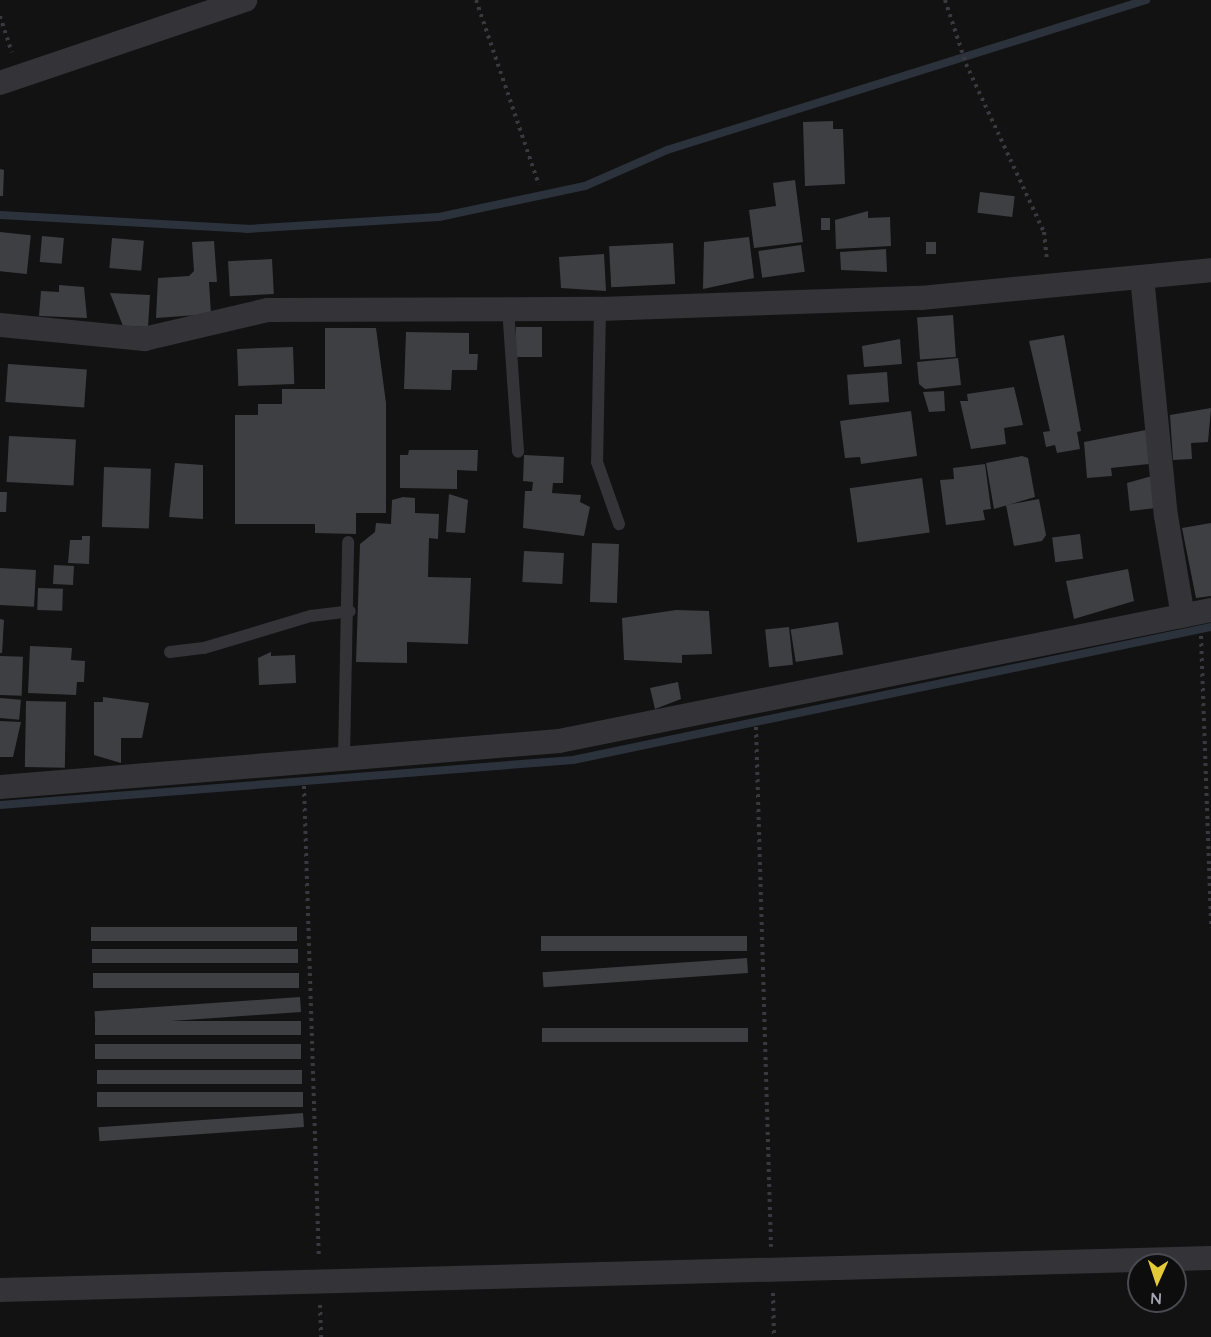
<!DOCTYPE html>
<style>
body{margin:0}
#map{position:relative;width:1211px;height:1337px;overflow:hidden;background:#121213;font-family:Quicksand,sans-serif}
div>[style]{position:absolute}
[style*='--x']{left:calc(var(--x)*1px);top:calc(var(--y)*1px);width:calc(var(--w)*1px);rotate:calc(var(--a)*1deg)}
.stream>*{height:8px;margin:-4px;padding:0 4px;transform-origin:4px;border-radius:4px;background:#2c323b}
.building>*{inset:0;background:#3e3f43;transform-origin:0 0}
.path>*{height:4px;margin-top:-2px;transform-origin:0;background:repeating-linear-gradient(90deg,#39393f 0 3px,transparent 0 7.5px)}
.service>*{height:12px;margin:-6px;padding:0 6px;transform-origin:6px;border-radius:6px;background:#333338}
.minor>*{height:24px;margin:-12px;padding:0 12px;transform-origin:12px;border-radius:12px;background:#333338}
span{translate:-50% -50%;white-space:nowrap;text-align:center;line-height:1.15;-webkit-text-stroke:4.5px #0d0d0e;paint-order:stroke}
.north{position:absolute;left:1127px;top:1253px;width:60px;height:60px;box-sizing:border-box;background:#0d0d0e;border:2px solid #494a50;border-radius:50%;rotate:183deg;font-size:16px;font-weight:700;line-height:24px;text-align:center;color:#a4a6b3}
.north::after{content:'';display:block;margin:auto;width:21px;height:27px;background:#e5ca38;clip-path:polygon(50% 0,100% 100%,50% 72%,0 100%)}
</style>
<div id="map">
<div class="stream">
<div style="--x:0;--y:215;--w:247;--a:3.2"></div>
<div style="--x:247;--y:229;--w:192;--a:-3.6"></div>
<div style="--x:439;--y:217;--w:149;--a:-12"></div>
<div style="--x:585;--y:186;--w:90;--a:-23.7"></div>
<div style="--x:667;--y:150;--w:502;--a:-17.39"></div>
<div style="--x:0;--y:805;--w:575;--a:-4.49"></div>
<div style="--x:573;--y:760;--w:652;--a:-11.78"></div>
</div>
<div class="building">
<div style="clip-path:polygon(833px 121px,833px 129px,843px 129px,845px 184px,805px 186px,803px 122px)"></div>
<div style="clip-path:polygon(0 169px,4px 170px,3px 196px,0 196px)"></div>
<div style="clip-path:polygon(795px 180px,803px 242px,754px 248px,749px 210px,776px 206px,773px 183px)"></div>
<div style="left:980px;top:192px;width:35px;height:21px;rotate:7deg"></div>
<div style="clip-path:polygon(868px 211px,868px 218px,890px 217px,891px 246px,836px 249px,835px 220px)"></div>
<div style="left:821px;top:218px;width:9px;height:12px"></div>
<div style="left:0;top:232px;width:31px;height:39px;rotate:6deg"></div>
<div style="left:42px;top:236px;width:22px;height:26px;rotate:5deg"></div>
<div style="clip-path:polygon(749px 237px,754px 278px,703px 289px,704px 242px)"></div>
<div style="left:112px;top:238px;width:32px;height:30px;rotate:5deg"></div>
<div style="clip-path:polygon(214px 241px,217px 282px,209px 282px,211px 314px,156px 318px,158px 278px,189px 276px,194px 271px,192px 242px)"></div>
<div style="left:926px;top:242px;width:10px;height:12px"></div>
<div style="left:673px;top:243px;width:41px;height:64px;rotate:87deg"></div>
<div style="left:801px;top:245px;width:27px;height:43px;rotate:82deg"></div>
<div style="clip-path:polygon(886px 249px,887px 272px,841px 270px,840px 252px)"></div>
<div style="clip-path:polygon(604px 254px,606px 291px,561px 288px,559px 257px)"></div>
<div style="left:272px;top:259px;width:35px;height:44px;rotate:87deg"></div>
<div style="clip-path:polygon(59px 285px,84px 287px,87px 318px,39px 316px,41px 291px,59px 292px)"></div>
<div style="clip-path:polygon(110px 293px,150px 295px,148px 327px,123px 326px)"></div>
<div style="left:953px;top:315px;width:42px;height:36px;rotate:86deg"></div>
<div style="left:516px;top:327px;width:26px;height:30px"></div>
<div style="clip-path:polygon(325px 328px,376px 328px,386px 403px,386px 513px,356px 513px,356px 534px,315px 533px,315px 524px,235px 524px,235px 415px,258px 415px,258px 404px,282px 404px,282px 389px,325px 389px)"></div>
<div style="clip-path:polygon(406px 332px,469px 333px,469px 354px,478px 354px,477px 370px,452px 370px,451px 390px,404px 389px)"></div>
<div style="clip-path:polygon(1064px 335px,1081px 431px,1077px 432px,1080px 449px,1057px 453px,1055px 445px,1046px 447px,1043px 432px,1050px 431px,1029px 341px)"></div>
<div style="clip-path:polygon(900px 339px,902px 364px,864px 367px,862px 346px)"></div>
<div style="left:293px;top:347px;width:37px;height:56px;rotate:88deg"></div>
<div style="clip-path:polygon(958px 358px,961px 385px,925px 389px,919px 384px,917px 362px)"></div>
<div style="left:8px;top:364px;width:79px;height:38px;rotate:4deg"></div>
<div style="left:887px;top:372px;width:30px;height:40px;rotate:86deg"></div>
<div style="clip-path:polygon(1014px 387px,1023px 425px,1004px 428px,1006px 444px,971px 449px,960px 401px,968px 401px,967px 394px)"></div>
<div style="clip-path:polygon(944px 391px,945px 411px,929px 412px,923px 392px)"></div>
<div style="clip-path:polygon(1211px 408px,1208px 442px,1191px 443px,1192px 459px,1173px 460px,1170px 415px)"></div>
<div style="clip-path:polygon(911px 411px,917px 456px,861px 464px,860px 457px,845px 458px,840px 421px)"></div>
<div style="clip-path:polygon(1146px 430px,1149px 464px,1111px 468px,1112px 476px,1087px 478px,1084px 442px)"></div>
<div style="left:9px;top:436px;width:67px;height:46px;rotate:3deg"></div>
<div style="clip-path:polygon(409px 450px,478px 450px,477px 471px,457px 470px,457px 489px,400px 488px,400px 455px,408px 455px)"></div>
<div style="clip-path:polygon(524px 455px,564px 457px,563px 483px,553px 483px,552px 493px,581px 495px,580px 502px,590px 507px,584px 536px,523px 528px,525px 491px,532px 491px,533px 482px,523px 481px)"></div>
<div style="clip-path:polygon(1022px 456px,1028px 458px,1035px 497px,994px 509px,986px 463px)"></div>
<div style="clip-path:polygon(175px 463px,203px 465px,203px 519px,169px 517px)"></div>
<div style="clip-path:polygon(985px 464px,991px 509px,983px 510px,985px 520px,946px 525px,940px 480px,954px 479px,953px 468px)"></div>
<div style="left:104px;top:467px;width:47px;height:60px;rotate:2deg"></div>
<div style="clip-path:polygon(1152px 476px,1156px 508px,1130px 511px,1127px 483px)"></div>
<div style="left:922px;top:478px;width:55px;height:73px;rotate:82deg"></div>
<div style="clip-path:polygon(0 492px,7px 492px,6px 512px,0 512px)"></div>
<div style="clip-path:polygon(449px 494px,468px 500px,465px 533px,446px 532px)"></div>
<div style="clip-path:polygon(403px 497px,415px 498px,415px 513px,439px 514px,438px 539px,429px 538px,428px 577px,471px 578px,468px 644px,407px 642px,407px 663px,356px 662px,360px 544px,375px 532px,376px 523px,391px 524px,392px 500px)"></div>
<div style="clip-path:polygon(1039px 499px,1046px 535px,1042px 541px,1014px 546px,1006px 505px)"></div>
<div style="clip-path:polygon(1211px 523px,1211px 596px,1196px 598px,1182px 528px)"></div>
<div style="left:1080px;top:534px;width:25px;height:28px;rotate:83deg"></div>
<div style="clip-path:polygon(82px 536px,90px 536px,89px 564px,68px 563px,70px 540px,82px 540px)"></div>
<div style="left:592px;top:543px;width:27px;height:59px;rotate:2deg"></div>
<div style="left:524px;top:551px;width:40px;height:31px;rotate:3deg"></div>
<div style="left:54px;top:565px;width:20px;height:19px;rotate:3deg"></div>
<div style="left:0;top:568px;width:36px;height:37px;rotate:3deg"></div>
<div style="clip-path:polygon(1128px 569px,1134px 601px,1074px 619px,1066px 581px)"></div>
<div style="left:38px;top:588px;width:25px;height:22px;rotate:2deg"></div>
<div style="clip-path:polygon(676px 610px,709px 611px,712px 654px,682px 655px,682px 663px,624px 660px,622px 618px)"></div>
<div style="clip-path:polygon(0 619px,4px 620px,2px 653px,0 653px)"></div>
<div style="left:838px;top:622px;width:33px;height:48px;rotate:81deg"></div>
<div style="left:789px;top:627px;width:38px;height:24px;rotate:84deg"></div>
<div style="clip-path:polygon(30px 646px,72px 648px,71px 660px,85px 661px,84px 682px,77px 682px,76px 695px,28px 693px)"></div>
<div style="clip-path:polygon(271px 652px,271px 656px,295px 655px,296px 683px,259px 685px,258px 658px)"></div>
<div style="left:0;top:656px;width:23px;height:39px;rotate:2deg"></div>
<div style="clip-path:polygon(678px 682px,681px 699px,655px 709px,650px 688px)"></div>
<div style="clip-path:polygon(103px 697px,149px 703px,142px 738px,121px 738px,121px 763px,94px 755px,94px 702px,103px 702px)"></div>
<div style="left:0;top:698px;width:21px;height:20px;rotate:5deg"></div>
<div style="left:26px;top:701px;width:40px;height:66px;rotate:1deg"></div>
<div style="clip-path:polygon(0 721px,21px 722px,13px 757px,0 757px)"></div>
<div style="left:297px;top:927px;width:14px;height:206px;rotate:90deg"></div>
<div style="left:747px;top:936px;width:15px;height:206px;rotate:90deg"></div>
<div style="left:298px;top:949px;width:14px;height:206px;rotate:90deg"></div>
<div style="left:747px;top:958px;width:15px;height:205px;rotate:86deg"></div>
<div style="left:299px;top:973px;width:15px;height:206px;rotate:90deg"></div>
<div style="left:300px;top:997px;width:15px;height:206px;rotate:86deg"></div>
<div style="left:301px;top:1021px;width:14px;height:206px;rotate:90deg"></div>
<div style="left:748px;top:1028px;width:14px;height:206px;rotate:90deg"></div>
<div style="left:301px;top:1044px;width:15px;height:206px;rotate:90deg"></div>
<div style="left:302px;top:1070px;width:14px;height:205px;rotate:90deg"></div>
<div style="left:303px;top:1092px;width:15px;height:206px;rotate:90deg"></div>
<div style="left:303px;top:1113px;width:14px;height:205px;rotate:86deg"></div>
</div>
<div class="path">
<div style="--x:476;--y:0;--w:195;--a:71.2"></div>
<div style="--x:945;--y:0;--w:67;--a:71.8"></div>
<div style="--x:966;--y:64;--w:185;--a:65.1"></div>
<div style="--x:1044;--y:232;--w:29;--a:84"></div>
<div style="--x:0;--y:16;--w:38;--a:72"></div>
<div style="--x:1201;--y:636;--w:290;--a:88"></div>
<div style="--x:756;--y:727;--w:520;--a:88.35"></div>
<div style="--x:304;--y:786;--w:472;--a:88.2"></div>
<div style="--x:773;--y:1293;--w:44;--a:88.7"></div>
<div style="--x:320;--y:1305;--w:32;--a:88"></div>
</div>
<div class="service">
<div style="--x:508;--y:308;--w:144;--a:86"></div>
<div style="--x:600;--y:309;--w:153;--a:91.1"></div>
<div style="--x:597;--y:462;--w:66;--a:70.5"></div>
<div style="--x:170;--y:652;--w:34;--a:-7"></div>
<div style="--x:204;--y:648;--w:112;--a:-16.7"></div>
<div style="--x:311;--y:616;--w:39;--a:-7"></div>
<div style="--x:344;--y:758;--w:216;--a:-88.9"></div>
</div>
<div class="minor">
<div style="--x:0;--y:83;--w:259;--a:-18.7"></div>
<div style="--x:1142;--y:277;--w:240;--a:84.3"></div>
<div style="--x:1166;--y:516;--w:101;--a:80.4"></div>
<div style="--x:0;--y:325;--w:145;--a:5.6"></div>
<div style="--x:144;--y:339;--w:127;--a:-13.2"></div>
<div style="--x:268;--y:310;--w:332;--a:-0.2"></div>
<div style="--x:600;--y:309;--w:321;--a:-2"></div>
<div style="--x:921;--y:298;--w:291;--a:-5.5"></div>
<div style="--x:0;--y:787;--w:561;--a:-4.7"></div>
<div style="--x:559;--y:741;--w:665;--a:-11.36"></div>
<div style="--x:0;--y:1290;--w:1211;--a:-1.51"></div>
</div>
<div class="north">N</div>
</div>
